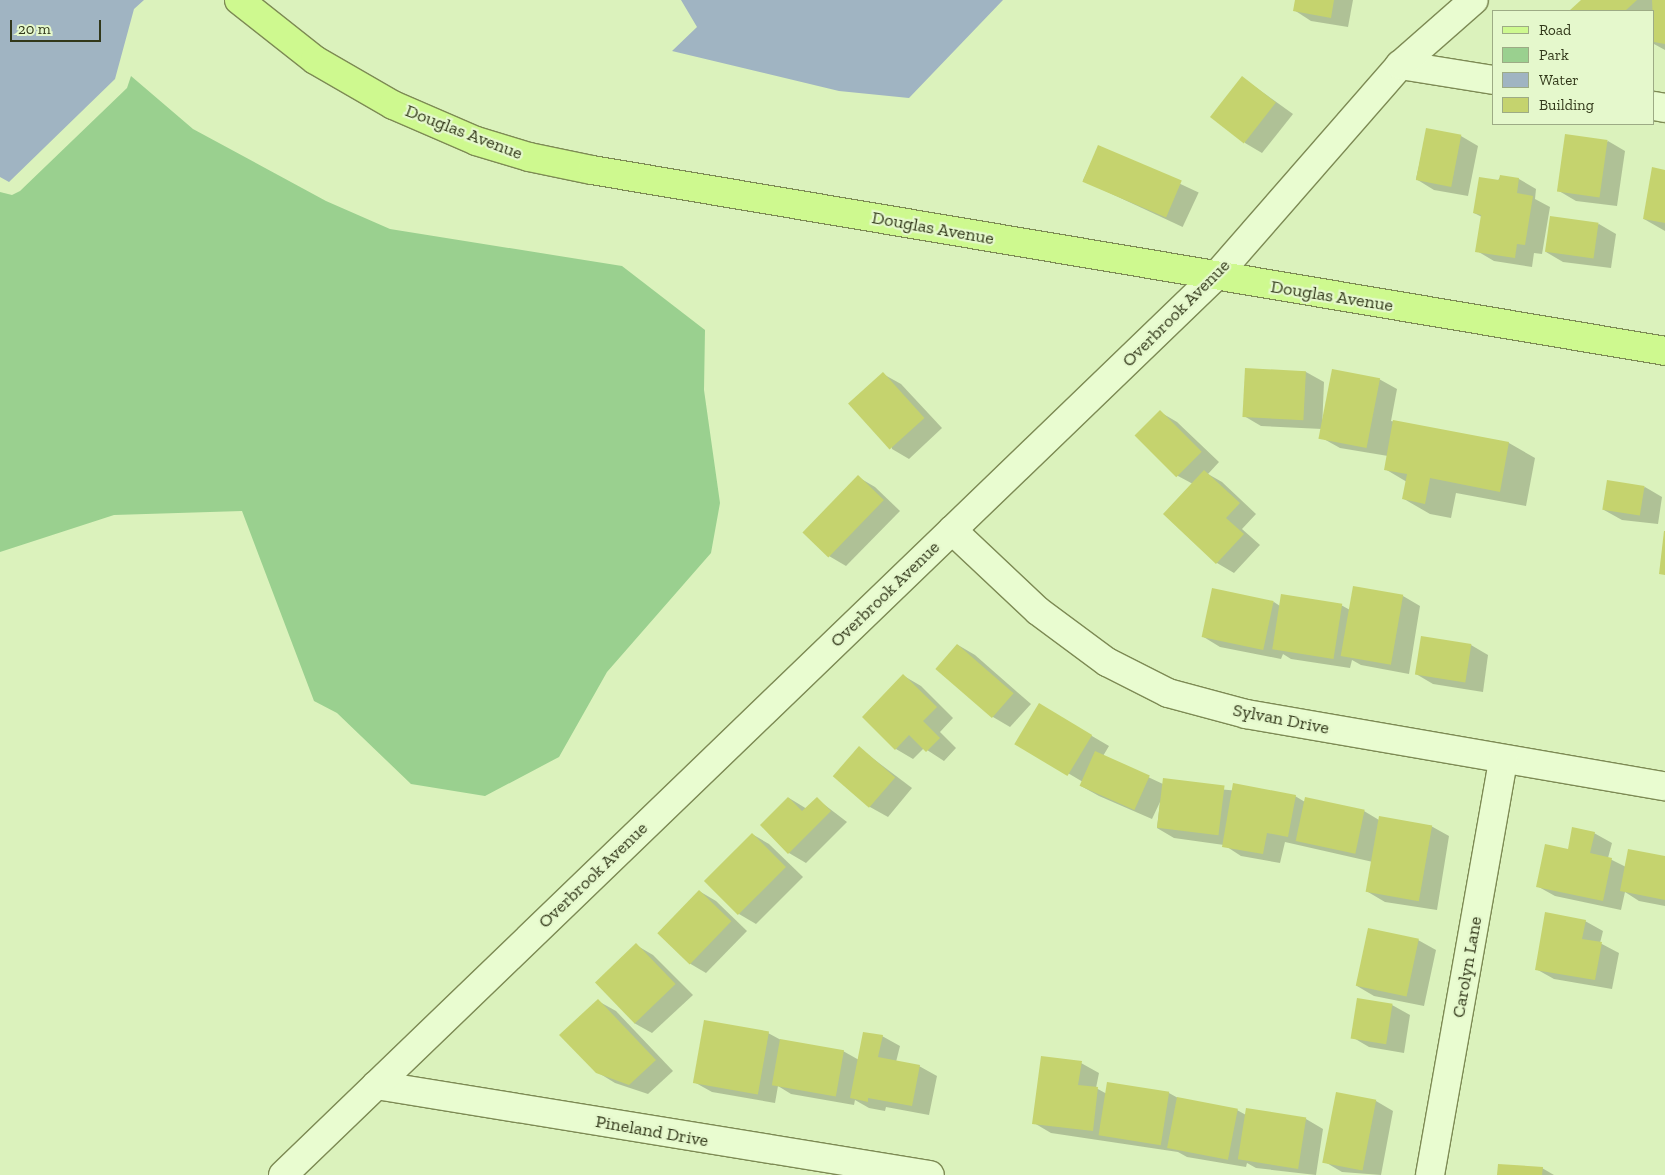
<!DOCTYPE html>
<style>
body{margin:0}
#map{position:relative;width:1665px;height:1175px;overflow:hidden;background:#dbf2bc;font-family:"Zilla Slab",serif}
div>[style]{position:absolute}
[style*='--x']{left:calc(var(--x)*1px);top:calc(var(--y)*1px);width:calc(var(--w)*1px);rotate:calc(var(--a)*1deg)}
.green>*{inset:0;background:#9ad08f}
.water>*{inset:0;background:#a0b4c2}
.shadow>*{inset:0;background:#0003;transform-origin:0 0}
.building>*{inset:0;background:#c5d36e;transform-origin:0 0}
.roads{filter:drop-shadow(1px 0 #7d8a54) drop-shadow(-1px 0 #7d8a54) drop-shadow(0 1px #7d8a54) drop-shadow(0 -1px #7d8a54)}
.minor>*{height:28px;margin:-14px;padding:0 14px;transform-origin:14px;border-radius:14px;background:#e9fcd0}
.major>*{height:28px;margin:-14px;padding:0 14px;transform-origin:14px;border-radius:14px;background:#cef98f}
span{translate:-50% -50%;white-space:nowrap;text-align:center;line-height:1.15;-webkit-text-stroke:4.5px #e5f8cc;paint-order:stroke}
.street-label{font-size:18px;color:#32381a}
.legend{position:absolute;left:1492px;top:10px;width:162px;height:115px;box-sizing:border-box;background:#e5f8cc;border:1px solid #9dab85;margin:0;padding:6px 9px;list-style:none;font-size:15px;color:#32381a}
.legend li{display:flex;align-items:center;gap:10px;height:25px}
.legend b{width:25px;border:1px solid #9dab85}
.scale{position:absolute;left:10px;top:20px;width:91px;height:22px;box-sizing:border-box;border:2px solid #32381a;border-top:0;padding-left:6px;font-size:15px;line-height:18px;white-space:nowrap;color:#32381a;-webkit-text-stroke:4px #e5f8cc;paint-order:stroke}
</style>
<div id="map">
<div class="green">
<div style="clip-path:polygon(131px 76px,193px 129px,326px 201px,390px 229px,622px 266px,705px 330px,704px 390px,720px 503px,711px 553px,607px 672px,559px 757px,485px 796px,411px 784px,337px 713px,314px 701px,242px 511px,114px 515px,0 552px,0 192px,12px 195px,20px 191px,127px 88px)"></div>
</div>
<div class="water">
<div style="clip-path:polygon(0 0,144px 0,134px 9px,115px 79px,9px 182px,0 177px)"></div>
<div style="clip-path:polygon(681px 0,1003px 0,909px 98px,839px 91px,672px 51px,697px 27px)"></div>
</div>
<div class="shadow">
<div style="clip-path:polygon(1296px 0,1353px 0,1348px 27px,1311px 21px,1294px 10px)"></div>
<div style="clip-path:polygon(1583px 0,1665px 0,1665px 50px,1654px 44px,1654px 11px,1571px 11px)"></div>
<div style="clip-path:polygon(1243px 78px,1293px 114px,1262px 153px,1245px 143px)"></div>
<div style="clip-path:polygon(1427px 130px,1461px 136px,1478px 146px,1468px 196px,1434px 190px,1416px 179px)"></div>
<div style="clip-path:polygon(1608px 141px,1625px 151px,1617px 206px,1576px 201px,1559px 191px)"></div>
<div style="left:1099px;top:146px;width:110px;height:38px;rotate:25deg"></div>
<div style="clip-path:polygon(1665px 171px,1665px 231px,1644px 219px)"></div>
<div style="clip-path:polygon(1501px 176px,1519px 179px,1536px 189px,1535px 199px,1550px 207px,1542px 254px,1534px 253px,1532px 267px,1494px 261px,1477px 251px,1482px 217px,1474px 213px)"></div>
<div style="clip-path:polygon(1599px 224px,1616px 234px,1611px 268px,1563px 262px,1546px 252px)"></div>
<div style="clip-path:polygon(1246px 370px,1306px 372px,1324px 382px,1322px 429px,1261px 426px,1244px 416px)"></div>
<div style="clip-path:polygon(883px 374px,901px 384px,942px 428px,909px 459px,892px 449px)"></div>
<div style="clip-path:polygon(1379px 379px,1397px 389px,1391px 421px,1509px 443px,1535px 458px,1526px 506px,1456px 493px,1451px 518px,1430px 514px,1404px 499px,1407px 482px,1385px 469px,1388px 456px,1340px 448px,1322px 438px)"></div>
<div style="clip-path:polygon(1160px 412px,1177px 422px,1219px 462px,1208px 474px,1222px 482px,1256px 514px,1242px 529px,1260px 545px,1234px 573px,1217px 563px,1193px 484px,1178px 476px,1137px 436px)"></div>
<div style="clip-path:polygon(858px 477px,875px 487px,900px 511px,846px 566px,829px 556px)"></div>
<div style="clip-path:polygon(1645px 487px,1662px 497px,1658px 524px,1622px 520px,1604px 510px)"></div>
<div style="clip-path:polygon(1403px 596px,1420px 606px,1409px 674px,1361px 665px,1352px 660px,1350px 668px,1291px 659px,1283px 654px,1281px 659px,1220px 647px,1202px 636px,1274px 602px,1280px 606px,1341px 605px,1350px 610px)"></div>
<div style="clip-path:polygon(1422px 637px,1471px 645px,1488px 655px,1483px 692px,1433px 684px,1416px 674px)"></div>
<div style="clip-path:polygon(958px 645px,975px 655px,1031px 704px,1010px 727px,993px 717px,937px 668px)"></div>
<div style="clip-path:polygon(904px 676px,921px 686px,953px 718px,940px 732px,956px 748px,944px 761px,924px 748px,913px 759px,896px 749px)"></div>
<div style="clip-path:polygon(1039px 705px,1109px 746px,1103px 756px,1163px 784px,1295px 796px,1305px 802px,1364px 811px,1379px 820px,1431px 826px,1449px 836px,1437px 910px,1385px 902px,1368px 892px,1373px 862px,1285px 842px,1280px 863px,1241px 856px,1224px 845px,1174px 838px,1157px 828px,1160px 802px,1152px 819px,1099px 796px,1081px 786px,1083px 782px,1017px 743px)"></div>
<div style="clip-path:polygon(859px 748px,912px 788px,888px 817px,870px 807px)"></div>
<div style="clip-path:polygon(789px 798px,807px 809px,817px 799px,847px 822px,806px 863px,789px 853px)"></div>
<div style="clip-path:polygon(1594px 833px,1612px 843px,1608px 858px,1626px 867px,1665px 857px,1665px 906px,1639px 901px,1625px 892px,1621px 910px,1555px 896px,1537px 886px,1569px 850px)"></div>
<div style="clip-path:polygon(752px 834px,769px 844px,803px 877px,756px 924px,739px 914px)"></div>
<div style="clip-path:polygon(699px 891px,716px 901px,747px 931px,706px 973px,689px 963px)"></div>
<div style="clip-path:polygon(1585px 921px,1603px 931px,1600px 943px,1619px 953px,1612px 989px,1554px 979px,1536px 969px)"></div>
<div style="clip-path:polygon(1418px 940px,1436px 950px,1424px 1006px,1374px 996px,1357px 986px)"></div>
<div style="clip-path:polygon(636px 945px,653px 955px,693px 995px,652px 1033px,634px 1023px)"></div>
<div style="clip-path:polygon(598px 1001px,616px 1011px,673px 1071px,648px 1094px,615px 1083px,597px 1072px)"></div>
<div style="clip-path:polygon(1392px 1005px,1410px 1015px,1404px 1053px,1369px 1047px,1352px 1037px)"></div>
<div style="clip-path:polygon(768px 1033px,781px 1040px,843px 1051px,859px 1060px,882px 1036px,900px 1046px,896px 1062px,919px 1066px,937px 1076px,929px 1115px,886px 1107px,885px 1111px,869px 1108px,855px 1100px,854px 1105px,791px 1094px,778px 1086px,775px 1103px,712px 1092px,694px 1082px)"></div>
<div style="clip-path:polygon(1081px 1063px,1099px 1073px,1096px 1088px,1107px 1094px,1169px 1093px,1178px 1098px,1237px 1110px,1246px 1115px,1247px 1109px,1306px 1119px,1323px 1129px,1316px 1175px,1256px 1168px,1247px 1163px,1246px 1167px,1187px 1157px,1178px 1152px,1051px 1133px,1034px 1123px)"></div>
<div style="clip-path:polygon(1337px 1094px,1376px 1101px,1393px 1111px,1381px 1175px,1342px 1172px,1325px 1162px)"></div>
<div style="clip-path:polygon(1542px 1168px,1554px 1175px,1499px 1175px)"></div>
</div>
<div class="building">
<div style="clip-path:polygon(1295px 0,1334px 0,1331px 18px,1293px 11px)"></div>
<div style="clip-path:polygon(1581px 0,1637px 0,1625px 11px,1569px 11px)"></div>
<div style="clip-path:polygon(1652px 0,1665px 0,1665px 44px,1654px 42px)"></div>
<div style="left:1242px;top:76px;width:43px;height:52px;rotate:38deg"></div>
<div style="left:1426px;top:128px;width:36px;height:53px;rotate:11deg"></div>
<div style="left:1565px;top:134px;width:43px;height:58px;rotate:8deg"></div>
<div style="left:1098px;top:145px;width:91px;height:40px;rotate:23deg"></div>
<div style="clip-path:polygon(1652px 167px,1665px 170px,1665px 223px,1643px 219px)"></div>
<div style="clip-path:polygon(1500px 175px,1519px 178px,1517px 193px,1533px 196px,1525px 245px,1517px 244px,1515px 258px,1475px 252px,1481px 215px,1473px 213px,1479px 177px,1499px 180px)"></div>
<div style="left:1550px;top:216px;width:49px;height:36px;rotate:8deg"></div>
<div style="left:1245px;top:368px;width:61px;height:49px;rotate:3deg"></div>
<div style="left:1332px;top:369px;width:49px;height:71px;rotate:11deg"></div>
<div style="left:883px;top:372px;width:62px;height:47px;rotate:48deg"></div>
<div style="left:1160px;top:410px;width:59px;height:36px;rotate:45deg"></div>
<div style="clip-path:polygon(1393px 420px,1509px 442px,1500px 492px,1430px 478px,1425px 504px,1402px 499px,1407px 474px,1384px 470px)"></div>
<div style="clip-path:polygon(1204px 470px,1240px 503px,1226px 518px,1244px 534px,1216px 564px,1163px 514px)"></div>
<div style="left:858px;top:475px;width:36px;height:80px;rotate:44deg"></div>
<div style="left:1607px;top:480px;width:38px;height:30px;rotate:9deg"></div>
<div style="clip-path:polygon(1664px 531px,1665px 531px,1665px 575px,1659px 574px)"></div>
<div style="left:1353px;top:586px;width:51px;height:71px;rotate:10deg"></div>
<div style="left:1212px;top:588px;width:63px;height:50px;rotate:12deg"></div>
<div style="left:1281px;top:594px;width:62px;height:56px;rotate:9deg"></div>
<div style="left:1421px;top:636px;width:51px;height:39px;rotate:9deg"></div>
<div style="left:957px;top:644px;width:75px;height:33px;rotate:41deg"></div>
<div style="clip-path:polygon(903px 674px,937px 707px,923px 721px,940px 738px,926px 752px,909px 735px,895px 750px,862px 717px)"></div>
<div style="left:1039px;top:703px;width:62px;height:48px;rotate:31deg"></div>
<div style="left:859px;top:746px;width:48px;height:40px;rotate:41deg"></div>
<div style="left:1095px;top:751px;width:60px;height:38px;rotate:24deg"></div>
<div style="left:1163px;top:778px;width:62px;height:50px;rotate:7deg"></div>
<div style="clip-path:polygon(1233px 783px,1296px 795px,1288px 837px,1267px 833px,1263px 854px,1222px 847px)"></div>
<div style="clip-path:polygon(788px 797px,802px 811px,817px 797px,831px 811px,788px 854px,760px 825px)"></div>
<div style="left:1305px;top:797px;width:61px;height:45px;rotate:12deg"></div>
<div style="left:1379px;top:816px;width:54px;height:77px;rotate:10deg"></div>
<div style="clip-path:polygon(1572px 827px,1595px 832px,1590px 853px,1612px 858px,1603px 901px,1536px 887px,1545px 844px,1568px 849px)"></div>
<div style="left:752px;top:833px;width:48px;height:68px;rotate:45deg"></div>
<div style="clip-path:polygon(1628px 849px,1665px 856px,1665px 900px,1620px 891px)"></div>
<div style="left:699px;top:890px;width:45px;height:60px;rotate:44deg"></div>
<div style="clip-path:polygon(1545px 912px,1586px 920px,1582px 939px,1602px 942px,1595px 980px,1535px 970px)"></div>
<div style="left:1368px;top:928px;width:52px;height:59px;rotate:12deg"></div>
<div style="left:636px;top:943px;width:57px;height:57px;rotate:46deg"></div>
<div style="left:1357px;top:998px;width:36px;height:41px;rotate:9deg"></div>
<div style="clip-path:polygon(598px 999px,656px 1060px,629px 1085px,596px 1073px,559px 1035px)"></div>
<div style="left:704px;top:1020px;width:66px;height:64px;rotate:10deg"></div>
<div style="clip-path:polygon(863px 1032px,883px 1035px,878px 1057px,920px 1065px,912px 1106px,868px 1098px,868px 1102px,850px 1098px)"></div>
<div style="left:780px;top:1039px;width:65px;height:47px;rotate:10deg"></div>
<div style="clip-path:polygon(1041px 1056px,1082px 1061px,1078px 1085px,1098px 1087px,1093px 1131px,1032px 1124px)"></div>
<div style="left:1107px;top:1082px;width:63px;height:54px;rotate:9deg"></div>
<div style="left:1336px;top:1092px;width:41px;height:72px;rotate:11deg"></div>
<div style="left:1177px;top:1097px;width:62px;height:52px;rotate:11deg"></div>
<div style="left:1246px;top:1108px;width:61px;height:52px;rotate:9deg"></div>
<div style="clip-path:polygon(1498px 1164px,1543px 1167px,1542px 1175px,1497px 1175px)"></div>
</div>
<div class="roads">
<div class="minor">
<div style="--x:1400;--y:65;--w:95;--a:9.1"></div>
<div style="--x:1654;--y:106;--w:11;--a:10"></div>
<div style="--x:952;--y:530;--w:118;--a:43.3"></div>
<div style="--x:1038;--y:611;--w:86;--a:36.5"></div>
<div style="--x:1107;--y:662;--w:68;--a:26.9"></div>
<div style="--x:1168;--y:693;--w:81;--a:15.1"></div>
<div style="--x:1246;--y:714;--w:425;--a:9.8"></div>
<div style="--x:376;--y:1085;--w:561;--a:9.23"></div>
<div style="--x:283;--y:1175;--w:1296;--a:-43.94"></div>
<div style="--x:1216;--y:276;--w:280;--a:-48.9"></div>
<div style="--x:1400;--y:65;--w:98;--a:-41.3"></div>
<div style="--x:1430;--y:1175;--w:422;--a:-80"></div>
</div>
<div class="major">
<div style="--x:239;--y:0;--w:97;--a:38.3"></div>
<div style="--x:315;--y:60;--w:90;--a:30"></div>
<div style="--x:393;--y:105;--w:90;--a:23.4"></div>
<div style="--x:476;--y:141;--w:55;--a:16.8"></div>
<div style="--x:529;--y:157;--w:64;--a:11.7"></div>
<div style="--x:592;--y:170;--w:1088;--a:9.57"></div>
</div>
</div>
<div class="street-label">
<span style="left:464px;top:132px;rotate:21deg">Douglas Avenue</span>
<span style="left:933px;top:228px;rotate:10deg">Douglas Avenue</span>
<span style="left:1332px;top:296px;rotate:9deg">Douglas Avenue</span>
<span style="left:1176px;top:313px;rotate:-45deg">Overbrook Avenue</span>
<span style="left:885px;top:594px;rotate:-44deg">Overbrook Avenue</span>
<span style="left:1281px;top:719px;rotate:11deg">Sylvan Drive</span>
<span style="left:593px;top:875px;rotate:-44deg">Overbrook Avenue</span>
<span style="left:1467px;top:967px;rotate:-80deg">Carolyn Lane</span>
<span style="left:652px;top:1131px;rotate:10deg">Pineland Drive</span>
</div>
<ul class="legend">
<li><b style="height:6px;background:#cef98f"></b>Road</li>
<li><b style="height:14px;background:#9ad08f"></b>Park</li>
<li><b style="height:14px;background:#a0b4c2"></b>Water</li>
<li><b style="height:14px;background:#c5d36e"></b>Building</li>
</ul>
<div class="scale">20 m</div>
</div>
